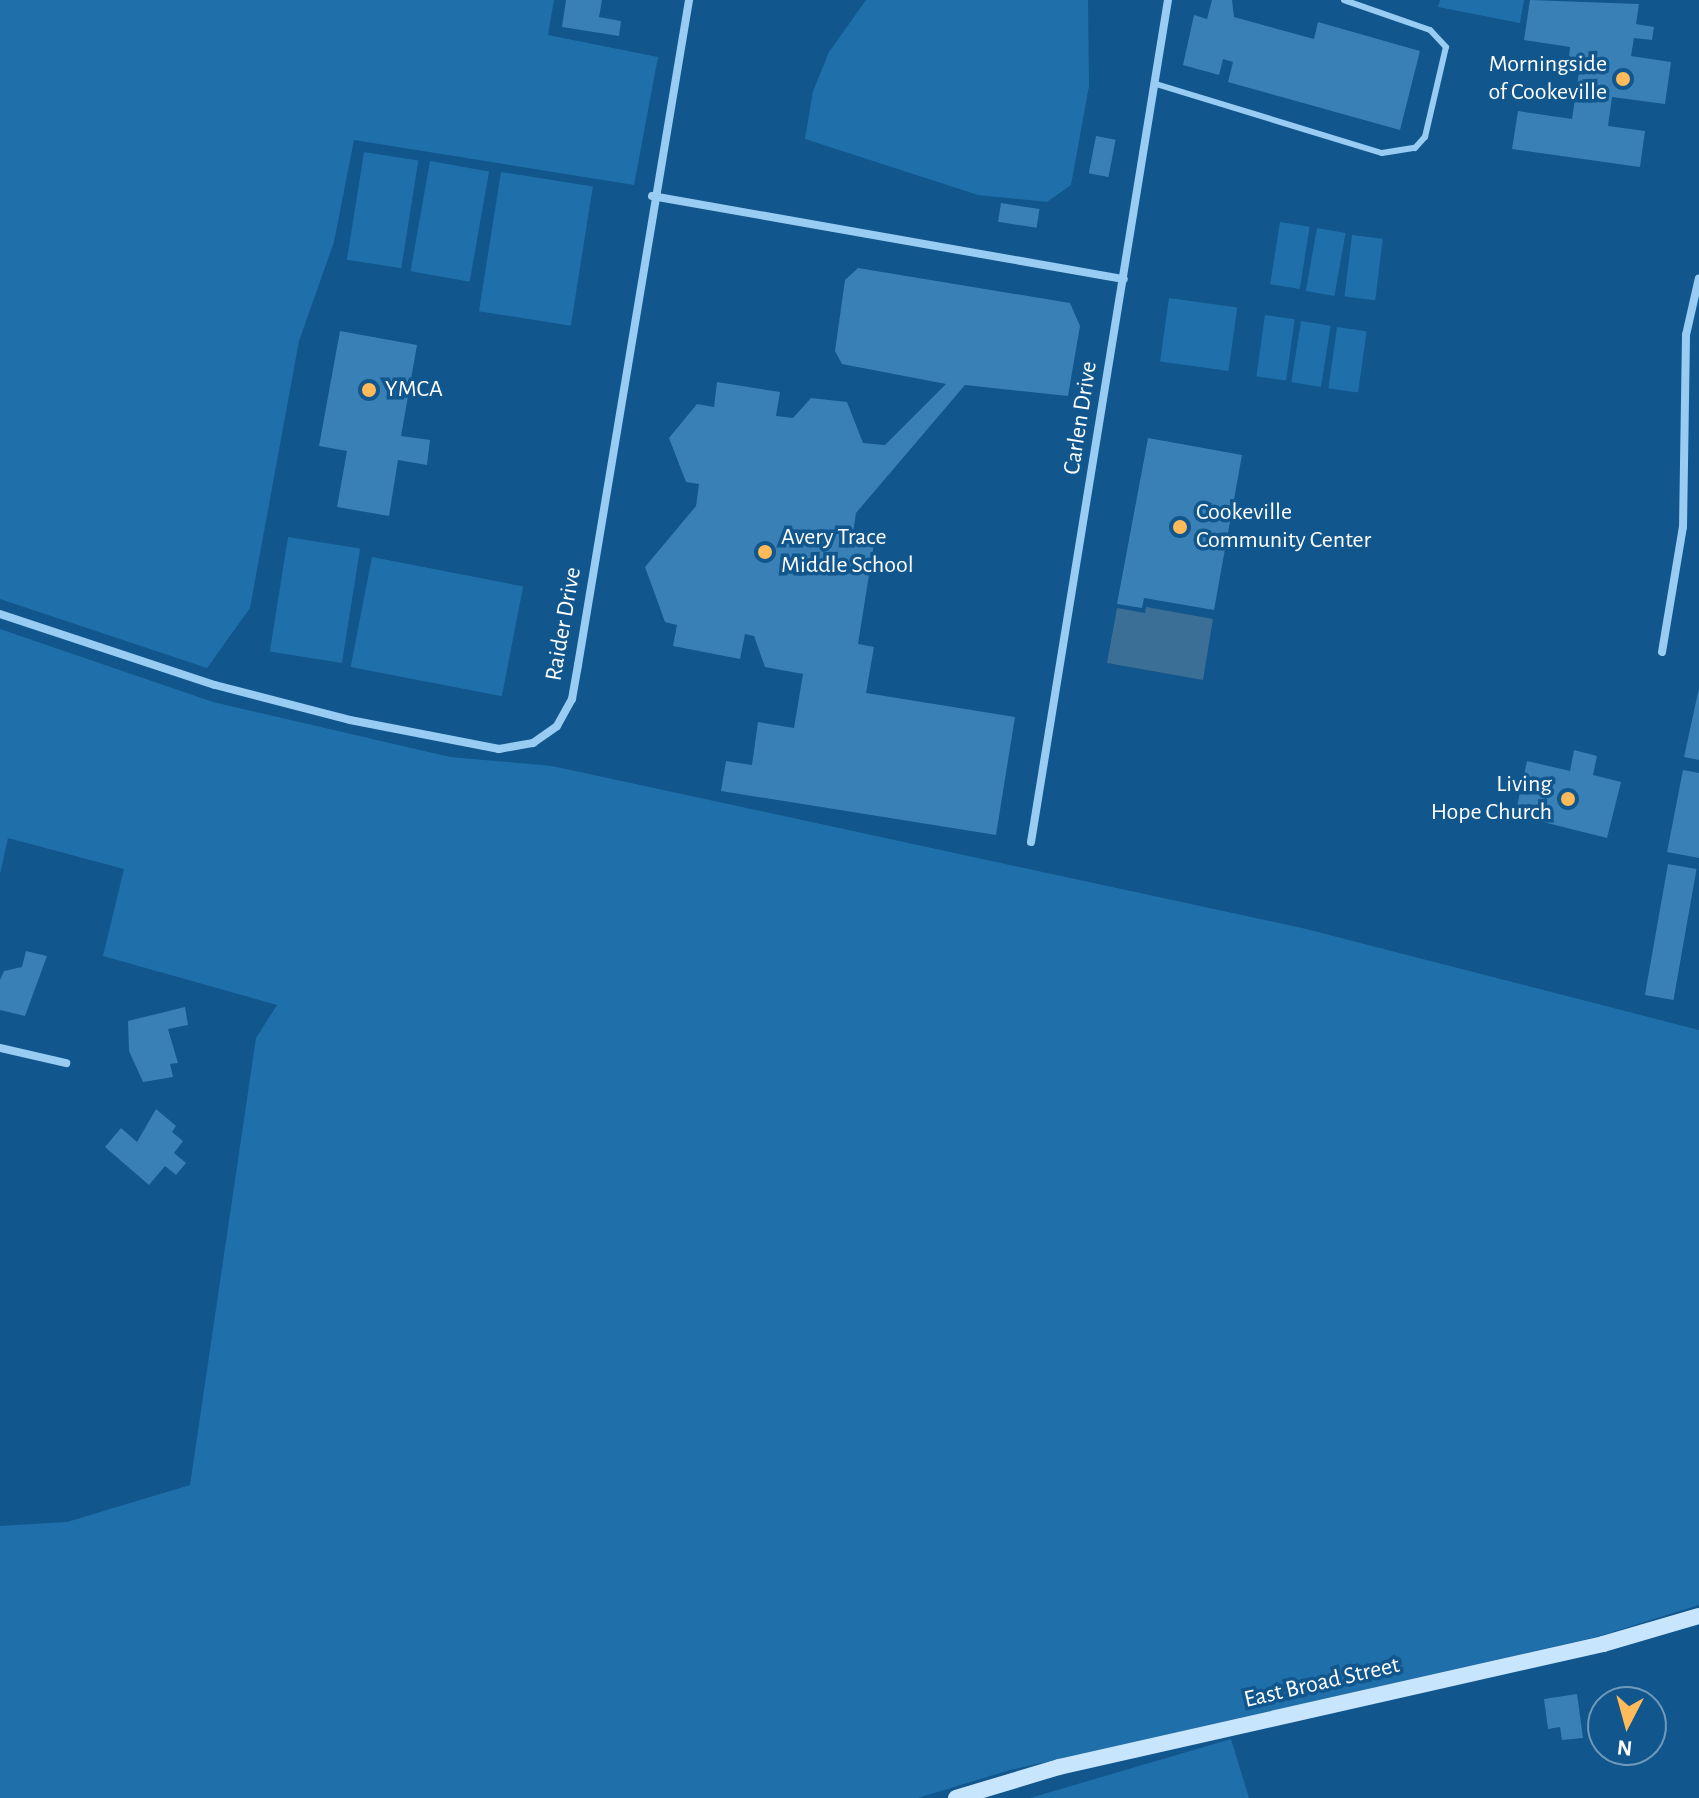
<!DOCTYPE html>
<style>
body{margin:0}
#map{position:relative;width:1699px;height:1798px;overflow:hidden;background:#11568c;font-family:"Alegreya Sans",sans-serif}
div>[style]{position:absolute}
[style*='--x']{left:calc(var(--x)*1px);top:calc(var(--y)*1px);width:calc(var(--w)*1px);rotate:calc(var(--a)*1deg)}
.green>*{inset:0;background:#1f6faa;transform-origin:0 0}
.water>*{inset:0;background:#3b6f96}
.building>*{inset:0;background:#3980b6;transform-origin:0 0}
.lane>*{height:6px;margin:-3px;padding:0 3px;transform-origin:3px;border-radius:3px;background:#98ccf2}
.street>*{height:8px;margin:-4px;padding:0 4px;transform-origin:4px;border-radius:4px;background:#98ccf2}
.secondary>*{height:16px;margin:-8px;padding:0 8px;transform-origin:8px;border-radius:8px;background:#c7e5fc}
.dots>*{width:22px;height:22px;translate:-50% -50%;box-sizing:border-box;border:4px solid #11568c;border-radius:50%}
span{translate:-50% -50%;white-space:nowrap;text-align:center;line-height:1.15;-webkit-text-stroke:7px #11568c;paint-order:stroke}
.poi-label{font-size:24px;color:#fff}
.right{translate:-100% -50%;text-align:right}
.left{translate:0 -50%;text-align:left}
.street-label{font-size:24px;color:#fff}
.north{position:absolute;left:1587px;top:1686px;width:80px;height:80px;box-sizing:border-box;background:#11568c;border:2px solid #709aba;border-radius:50%;rotate:186deg;font-size:22px;font-weight:700;line-height:32px;text-align:center;color:#fff}
.north::after{content:'';display:block;margin:auto;width:28px;height:36px;background:#ffba59;clip-path:polygon(50% 0,100% 100%,50% 72%,0 100%)}
</style>
<div id="map">
<div class="green">
<div style="clip-path:polygon(0 0,554px 0,548px 35px,658px 57px,634px 185px,354px 140px,334px 242px,299px 341px,250px 608px,207px 668px,0 599px)"></div>
<div style="clip-path:polygon(866px 0,1088px 0,1089px 86px,1071px 185px,1047px 202px,978px 195px,805px 139px,813px 91px,829px 52px)"></div>
<div style="clip-path:polygon(1440px 0,1524px 0,1520px 23px,1438px 7px)"></div>
<div style="left:364px;top:152px;width:55px;height:109px;rotate:9deg"></div>
<div style="left:430px;top:161px;width:60px;height:112px;rotate:10deg"></div>
<div style="left:501px;top:172px;width:93px;height:141px;rotate:9deg"></div>
<div style="left:1280px;top:222px;width:30px;height:63px;rotate:9deg"></div>
<div style="left:1317px;top:228px;width:29px;height:64px;rotate:10deg"></div>
<div style="left:1352px;top:235px;width:31px;height:62px;rotate:7deg"></div>
<div style="left:1169px;top:298px;width:69px;height:64px;rotate:8deg"></div>
<div style="left:1265px;top:315px;width:30px;height:62px;rotate:8deg"></div>
<div style="left:1301px;top:321px;width:30px;height:62px;rotate:9deg"></div>
<div style="left:1337px;top:327px;width:30px;height:62px;rotate:8deg"></div>
<div style="left:288px;top:537px;width:73px;height:116px;rotate:9deg"></div>
<div style="left:372px;top:557px;width:154px;height:112px;rotate:11deg"></div>
<div style="clip-path:polygon(0 629px,213px 702px,450px 757px,552px 766px,1302px 928px,1699px 1030px,1699px 1605px,1596px 1637px,1010px 1770px,918px 1798px,0 1798px,0 1526px,67px 1522px,190px 1485px,256px 1038px,277px 1005px,103px 956px,124px 869px,8px 838px,0 874px)"></div>
<div style="clip-path:polygon(1231px 1739px,1249px 1798px,1030px 1798px)"></div>
</div>
<div class="water">
<div style="clip-path:polygon(1146px 607px,1213px 619px,1203px 680px,1107px 663px,1117px 608px,1145px 613px)"></div>
</div>
<div class="building">
<div style="clip-path:polygon(566px 0,602px 0,599px 17px,621px 21px,619px 36px,562px 27px)"></div>
<div style="clip-path:polygon(1212px 0,1232px 0,1234px 17px,1314px 39px,1318px 22px,1420px 51px,1400px 130px,1228px 82px,1233px 62px,1223px 59px,1219px 75px,1183px 65px,1194px 15px,1207px 19px)"></div>
<div style="clip-path:polygon(1530px 0,1639px 4px,1636px 24px,1654px 27px,1652px 40px,1634px 38px,1631px 56px,1671px 62px,1665px 104px,1612px 97px,1608px 126px,1645px 131px,1640px 167px,1512px 149px,1518px 111px,1572px 119px,1581px 58px,1569px 57px,1570px 47px,1524px 40px)"></div>
<div style="left:1096px;top:136px;width:20px;height:38px;rotate:11deg"></div>
<div style="left:1001px;top:203px;width:39px;height:19px;rotate:9deg"></div>
<div style="clip-path:polygon(858px 268px,1070px 303px,1080px 326px,1068px 396px,965px 385px,856px 513px,853px 533px,875px 537px,858px 644px,874px 647px,866px 693px,1015px 717px,996px 835px,721px 791px,726px 761px,752px 765px,758px 722px,794px 728px,803px 674px,765px 667px,754px 636px,745px 634px,740px 659px,673px 646px,677px 625px,665px 622px,645px 567px,696px 506px,699px 484px,686px 482px,669px 438px,697px 404px,714px 407px,717px 382px,780px 392px,776px 416px,793px 418px,811px 398px,847px 402px,863px 443px,885px 445px,946px 384px,842px 364px,835px 351px,845px 280px)"></div>
<div style="clip-path:polygon(340px 331px,417px 345px,401px 436px,430px 440px,427px 465px,398px 460px,389px 516px,337px 507px,347px 451px,319px 446px)"></div>
<div style="clip-path:polygon(1148px 438px,1242px 455px,1214px 610px,1144px 598px,1142px 608px,1117px 604px)"></div>
<div style="clip-path:polygon(1699px 688px,1699px 760px,1684px 757px)"></div>
<div style="clip-path:polygon(1574px 750px,1597px 756px,1593px 775px,1621px 782px,1607px 838px,1515px 815px,1527px 761px,1570px 771px)"></div>
<div style="clip-path:polygon(1683px 770px,1699px 773px,1699px 858px,1667px 852px)"></div>
<div style="left:1668px;top:864px;width:29px;height:133px;rotate:10deg"></div>
<div style="clip-path:polygon(26px 951px,47px 956px,25px 1016px,0 1010px,0 980px,4px 971px,22px 967px)"></div>
<div style="clip-path:polygon(185px 1007px,188px 1025px,168px 1029px,178px 1063px,170px 1064px,173px 1077px,143px 1082px,129px 1051px,128px 1021px)"></div>
<div style="clip-path:polygon(156px 1109px,176px 1126px,172px 1132px,183px 1141px,174px 1153px,186px 1163px,176px 1175px,165px 1166px,149px 1185px,105px 1147px,121px 1128px,137px 1142px)"></div>
<div style="clip-path:polygon(1577px 1694px,1583px 1738px,1562px 1740px,1560px 1727px,1548px 1729px,1544px 1699px)"></div>
</div>
<div class="lane">
<div style="--x:1156;--y:84;--w:236;--a:17"></div>
<div style="--x:1382;--y:153;--w:33;--a:-9"></div>
<div style="--x:1415;--y:148;--w:15;--a:-48"></div>
<div style="--x:1425;--y:137;--w:92;--a:-76.9"></div>
<div style="--x:1446;--y:47;--w:23;--a:-133"></div>
<div style="--x:1430;--y:30;--w:91;--a:-160.8"></div>
</div>
<div class="street">
<div style="--x:652;--y:196;--w:479;--a:10"></div>
<div style="--x:0;--y:614;--w:226;--a:18.3"></div>
<div style="--x:215;--y:685;--w:139;--a:14.5"></div>
<div style="--x:350;--y:720;--w:152;--a:11"></div>
<div style="--x:499;--y:749;--w:35;--a:-10"></div>
<div style="--x:533;--y:743;--w:29;--a:-35"></div>
<div style="--x:557;--y:726;--w:31;--a:-61"></div>
<div style="--x:572;--y:699;--w:35;--a:-80"></div>
<div style="--x:578;--y:665;--w:674;--a:-80.52"></div>
<div style="--x:1662;--y:652;--w:127;--a:-80.5"></div>
<div style="--x:1683;--y:527;--w:192;--a:-89.1"></div>
<div style="--x:1686;--y:335;--w:58;--a:-77.2"></div>
<div style="--x:1031;--y:842;--w:853;--a:-80.76"></div>
<div style="--x:0;--y:1048;--w:68;--a:12.8"></div>
</div>
<div class="secondary">
<div style="--x:956;--y:1798;--w:108;--a:-16.8"></div>
<div style="--x:1059;--y:1767;--w:558;--a:-12.74"></div>
<div style="--x:1603;--y:1644;--w:100;--a:-16.3"></div>
</div>
<div class="dots">
<div style="left:1623px;top:79px;background:#ffba59"></div>
<div style="left:369px;top:390px;background:#ffba59"></div>
<div style="left:1180px;top:527px;background:#ffba59"></div>
<div style="left:765px;top:552px;background:#ffba59"></div>
<div style="left:1568px;top:799px;background:#ffba59"></div>
</div>
<div class="poi-label">
<span class="right" style="left:1607px;top:79px">Morningside<br>of Cookeville</span>
<span class="left" style="left:385px;top:390px">YMCA</span>
<span class="left" style="left:1196px;top:527px">Cookeville<br>Community Center</span>
<span class="left" style="left:781px;top:552px">Avery Trace<br>Middle School</span>
<span class="right" style="left:1552px;top:799px">Living<br>Hope Church</span>
</div>
<div class="street-label">
<span style="left:1081px;top:418px;rotate:-81deg">Carlen Drive</span>
<span style="left:564px;top:624px;rotate:-80deg">Raider Drive</span>
<span style="left:1322px;top:1683px;rotate:-13deg">East Broad Street</span>
</div>
<div class="north">N</div>
</div>
